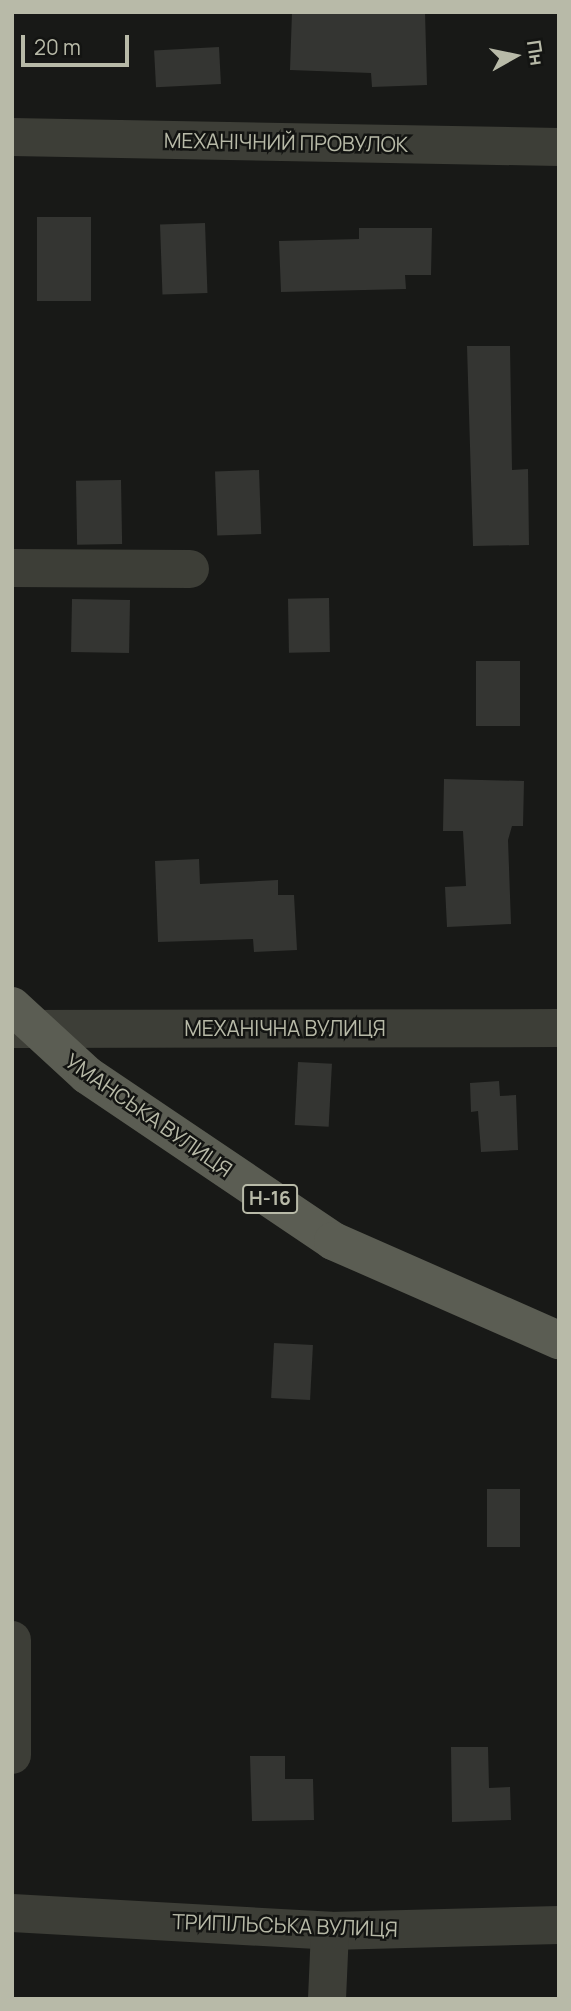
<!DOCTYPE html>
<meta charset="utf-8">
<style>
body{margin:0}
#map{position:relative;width:571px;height:2011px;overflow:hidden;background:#181917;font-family:Manrope,sans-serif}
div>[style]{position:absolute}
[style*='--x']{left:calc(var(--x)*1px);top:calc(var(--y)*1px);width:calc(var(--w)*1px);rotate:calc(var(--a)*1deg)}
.building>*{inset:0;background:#343532;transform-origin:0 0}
.minor>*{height:38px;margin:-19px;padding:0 19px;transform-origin:19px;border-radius:19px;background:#3d3e37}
.major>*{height:38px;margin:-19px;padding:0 19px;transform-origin:19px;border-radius:19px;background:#5b5d53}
span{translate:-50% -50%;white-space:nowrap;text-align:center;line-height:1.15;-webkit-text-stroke:5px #131412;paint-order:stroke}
.shield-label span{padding:2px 5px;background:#131412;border:2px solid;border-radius:5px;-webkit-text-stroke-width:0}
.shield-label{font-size:19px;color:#b8baa8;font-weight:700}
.street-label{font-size:21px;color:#b8baa8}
.frame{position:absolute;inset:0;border:14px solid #b8baa8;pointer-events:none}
.north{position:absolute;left:480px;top:21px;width:70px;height:70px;-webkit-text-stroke:5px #131412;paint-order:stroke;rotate:81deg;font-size:19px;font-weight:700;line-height:28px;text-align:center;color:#b8baa8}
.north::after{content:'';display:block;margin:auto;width:24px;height:32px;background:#b8baa8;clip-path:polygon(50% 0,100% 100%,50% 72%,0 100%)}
.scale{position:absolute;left:21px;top:35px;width:108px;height:32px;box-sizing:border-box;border:4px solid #b8baa8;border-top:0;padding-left:9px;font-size:21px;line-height:24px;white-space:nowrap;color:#b8baa8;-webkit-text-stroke:5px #131412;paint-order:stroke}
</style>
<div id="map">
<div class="building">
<div style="clip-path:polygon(292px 12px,425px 12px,427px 85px,372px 87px,371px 73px,290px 70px)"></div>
<div style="left:219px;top:47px;width:37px;height:65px;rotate:87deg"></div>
<div style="left:37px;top:217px;width:54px;height:84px"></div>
<div style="left:205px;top:223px;width:70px;height:45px;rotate:88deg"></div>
<div style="clip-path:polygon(359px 228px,432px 228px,431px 275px,405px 275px,406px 289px,281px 292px,279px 241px,359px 239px)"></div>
<div style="clip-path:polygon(467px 346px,510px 346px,512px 470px,528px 469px,529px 545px,473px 546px)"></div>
<div style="left:259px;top:470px;width:64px;height:44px;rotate:88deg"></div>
<div style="left:121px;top:480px;width:64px;height:45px;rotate:89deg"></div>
<div style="left:329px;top:598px;width:54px;height:41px;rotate:89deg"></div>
<div style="left:72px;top:599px;width:58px;height:53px;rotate:1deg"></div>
<div style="left:476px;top:661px;width:44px;height:65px"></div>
<div style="clip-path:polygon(444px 779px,524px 781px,523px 826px,512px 826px,508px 840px,511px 924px,447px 927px,445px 887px,466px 886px,463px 831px,443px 831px)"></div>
<div style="clip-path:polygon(199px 859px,200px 884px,278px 880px,278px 895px,294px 895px,297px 950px,254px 952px,253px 939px,158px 942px,155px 861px)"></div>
<div style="left:298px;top:1062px;width:34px;height:63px;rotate:3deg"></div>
<div style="clip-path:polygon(499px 1081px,500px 1096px,516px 1095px,518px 1150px,481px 1152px,478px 1111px,471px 1112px,470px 1083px)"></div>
<div style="left:274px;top:1343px;width:39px;height:55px;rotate:3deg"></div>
<div style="left:487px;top:1489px;width:33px;height:58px"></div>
<div style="clip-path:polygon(451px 1747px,488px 1747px,489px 1788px,510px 1787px,511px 1820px,452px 1822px)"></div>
<div style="clip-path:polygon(250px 1756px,285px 1756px,285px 1779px,313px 1779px,314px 1820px,252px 1821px)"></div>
</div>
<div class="minor">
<div style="--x:12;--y:137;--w:547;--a:1.05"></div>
<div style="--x:12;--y:568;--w:178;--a:0.3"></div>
<div style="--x:12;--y:1029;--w:547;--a:-0.1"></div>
<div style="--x:12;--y:1640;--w:115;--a:90"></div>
<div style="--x:12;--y:1913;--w:319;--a:3.2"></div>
<div style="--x:330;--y:1931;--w:229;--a:-1.5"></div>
<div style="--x:327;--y:1999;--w:68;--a:-87.5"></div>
</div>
<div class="major">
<div style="--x:12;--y:1006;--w:102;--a:42.6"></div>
<div style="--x:87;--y:1075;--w:297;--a:34"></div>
<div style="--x:333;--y:1241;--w:247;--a:23.7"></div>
</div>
<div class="shield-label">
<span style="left:270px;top:1199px">Н-16</span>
</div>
<div class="street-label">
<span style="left:286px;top:142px;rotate:1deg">МЕХАНІЧНИЙ ПРОВУЛОК</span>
<span style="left:285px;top:1028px">МЕХАНІЧНА ВУЛИЦЯ</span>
<span style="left:149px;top:1115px;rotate:35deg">УМАНСЬКА ВУЛИЦЯ</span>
<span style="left:285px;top:1925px;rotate:2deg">ТРИПІЛЬСЬКА ВУЛИЦЯ</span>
</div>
<div class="frame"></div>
<div class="north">Пн</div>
<div class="scale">20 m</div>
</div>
